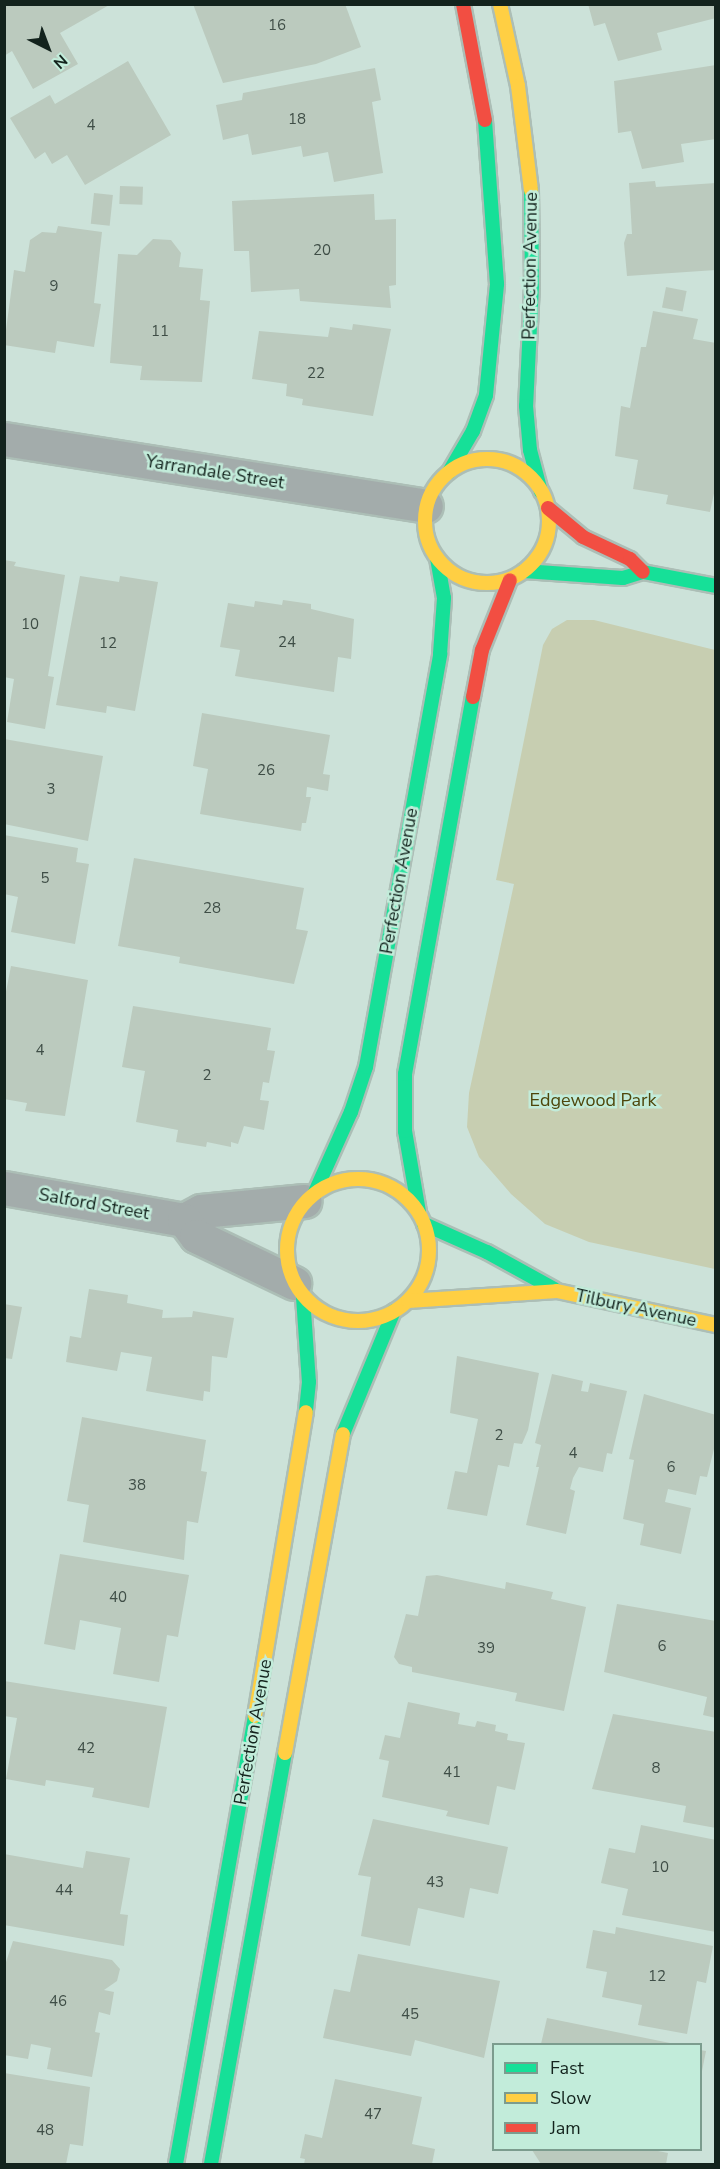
<!DOCTYPE html>
<style>
body{margin:0}
#map{position:relative;width:720px;height:2169px;overflow:hidden;background:#cce2d9;font-family:"Nunito Sans",sans-serif}
div>[style]{position:absolute}
[style*='--x']{left:calc(var(--x)*1px);top:calc(var(--y)*1px);width:calc(var(--w)*1px);rotate:calc(var(--a)*1deg)}
.green>*{inset:0;background:#c7ceb1}
.building>*{inset:0;background:#bbcabe;transform-origin:0 0}
.roads{filter:drop-shadow(2px 0 #acbeb6) drop-shadow(-2px 0 #acbeb6) drop-shadow(0 2px #acbeb6) drop-shadow(0 -2px #acbeb6)}
.street>*{height:33px;margin:-16.5px;padding:0 16.5px;transform-origin:16.5px;border-radius:16.5px;background:#a3acab}
.fast>*{height:14px;margin:-7px;padding:0 7px;transform-origin:7px;border-radius:7px;background:#16e098}
.slow>*{height:14px;margin:-7px;padding:0 7px;transform-origin:7px;border-radius:7px;background:#ffcf43}
.slow>.ring{margin:-7px;padding:0;box-sizing:content-box;background:none;border:14px solid #ffcf43;border-radius:50%}
.jam>*{height:14px;margin:-7px;padding:0 7px;transform-origin:7px;border-radius:7px;background:#f24e42}
span{translate:-50% -50%;white-space:nowrap;text-align:center;line-height:1.15;-webkit-text-stroke:5px #c2ecda;paint-order:stroke}
.number-label{font-size:15px;color:#3f4e47}
.number-label span{-webkit-text-stroke-width:0}
.street-label{font-size:18px;color:#13231d}
.park-label{font-size:18px;color:#4e460b}
.frame{position:absolute;inset:0;border:6px solid #13231d;pointer-events:none}
.legend{position:absolute;left:492px;top:2043px;width:210px;height:108px;box-sizing:border-box;background:#c2ecda;border:2px solid #7c9c8e;margin:0;padding:8px 10px;list-style:none;font-size:18px;color:#13231d}
.legend li{display:flex;align-items:center;gap:12px;height:30px}
.legend b{width:30px;border:2px solid #7c9c8e}
.north{position:absolute;left:18px;top:18px;width:60px;height:60px;-webkit-text-stroke:4px #c2ecda;paint-order:stroke;rotate:138deg;font-size:16px;font-weight:700;line-height:24px;text-align:center;color:#13231d}
.north::after{content:'';display:block;margin:auto;width:21px;height:27px;background:#13231d;clip-path:polygon(50% 0,100% 100%,50% 72%,0 100%)}
</style>
<div id="map">
<div class="green">
<div style="clip-path:polygon(567px 620px,594px 620px,715px 650px,715px 1269px,589px 1242px,545px 1224px,511px 1194px,479px 1157px,467px 1127px,469px 1093px,514px 884px,496px 880px,543px 645px,552px 629px)"></div>
</div>
<div class="building">
<div style="clip-path:polygon(4px 4px,111px 4px,60px 33px,78px 64px,33px 89px,12px 51px,4px 56px)"></div>
<div style="clip-path:polygon(193px 4px,345px 4px,361px 47px,316px 64px,223px 83px)"></div>
<div style="clip-path:polygon(588px 4px,716px 4px,716px 18px,657px 33px,662px 50px,618px 61px,605px 23px,594px 26px)"></div>
<div style="clip-path:polygon(128px 61px,171px 135px,85px 185px,67px 155px,52px 164px,45px 152px,35px 159px,10px 118px,50px 95px,55px 104px)"></div>
<div style="clip-path:polygon(716px 65px,716px 139px,681px 144px,684px 162px,642px 169px,631px 131px,618px 133px,614px 81px)"></div>
<div style="clip-path:polygon(375px 68px,381px 100px,372px 102px,383px 173px,334px 182px,328px 152px,303px 157px,301px 146px,252px 155px,248px 134px,223px 140px,216px 105px,242px 100px,243px 93px)"></div>
<div style="clip-path:polygon(655px 181px,656px 187px,716px 183px,716px 270px,627px 276px,624px 243px,627px 234px,632px 234px,629px 183px)"></div>
<div style="left:120px;top:186px;width:23px;height:18px;rotate:2deg"></div>
<div style="left:94px;top:193px;width:19px;height:31px;rotate:6deg"></div>
<div style="clip-path:polygon(374px 194px,375px 220px,396px 219px,396px 285px,389px 286px,391px 308px,300px 301px,299px 289px,251px 292px,249px 251px,234px 251px,232px 201px)"></div>
<div style="clip-path:polygon(58px 226px,102px 232px,94px 303px,101px 304px,94px 347px,57px 341px,55px 353px,4px 345px,14px 270px,25px 272px,30px 240px,42px 232px,56px 233px)"></div>
<div style="clip-path:polygon(153px 239px,171px 240px,181px 253px,179px 267px,203px 269px,200px 300px,210px 301px,202px 382px,140px 380px,142px 366px,110px 363px,118px 254px,137px 255px)"></div>
<div style="left:666px;top:287px;width:21px;height:21px;rotate:11deg"></div>
<div style="clip-path:polygon(653px 311px,698px 319px,693px 339px,716px 343px,716px 484px,710px 512px,666px 504px,668px 495px,633px 489px,638px 460px,615px 456px,621px 406px,630px 408px,641px 347px,646px 347px)"></div>
<div style="clip-path:polygon(353px 324px,391px 329px,373px 416px,302px 405px,303px 399px,286px 396px,287px 384px,252px 379px,259px 331px,328px 337px,330px 327px,352px 330px)"></div>
<div style="clip-path:polygon(4px 560px,16px 562px,14px 566px,65px 575px,48px 676px,54px 677px,45px 729px,7px 722px,14px 679px,4px 677px)"></div>
<div style="clip-path:polygon(80px 576px,119px 582px,120px 576px,158px 582px,135px 711px,107px 706px,106px 713px,56px 705px)"></div>
<div style="clip-path:polygon(283px 600px,311px 604px,311px 609px,354px 619px,351px 659px,338px 657px,334px 692px,235px 676px,240px 650px,220px 647px,228px 603px,254px 607px,255px 601px,282px 605px)"></div>
<div style="clip-path:polygon(202px 713px,330px 735px,323px 774px,330px 775px,328px 791px,307px 787px,306px 797px,311px 797px,306px 823px,302px 823px,301px 831px,200px 814px,208px 769px,193px 766px)"></div>
<div style="clip-path:polygon(4px 739px,103px 756px,88px 841px,4px 824px)"></div>
<div style="clip-path:polygon(4px 835px,78px 848px,76px 862px,89px 864px,75px 944px,11px 932px,18px 897px,4px 894px)"></div>
<div style="clip-path:polygon(134px 858px,304px 888px,296px 929px,308px 931px,294px 984px,179px 963px,180px 957px,118px 946px)"></div>
<div style="clip-path:polygon(11px 966px,88px 980px,65px 1116px,25px 1111px,27px 1103px,4px 1099px,4px 1002px)"></div>
<div style="clip-path:polygon(133px 1006px,271px 1028px,267px 1050px,275px 1051px,269px 1083px,263px 1082px,260px 1100px,269px 1101px,264px 1130px,244px 1126px,238px 1144px,231px 1142px,231px 1147px,207px 1142px,206px 1147px,176px 1142px,178px 1130px,136px 1122px,145px 1071px,122px 1067px)"></div>
<div style="clip-path:polygon(89px 1289px,128px 1295px,127px 1303px,163px 1310px,162px 1318px,192px 1317px,193px 1311px,234px 1318px,227px 1358px,212px 1356px,210px 1392px,204px 1391px,203px 1401px,146px 1391px,152px 1357px,121px 1352px,117px 1371px,66px 1362px,70px 1336px,81px 1338px)"></div>
<div style="clip-path:polygon(4px 1304px,22px 1307px,12px 1359px,4px 1358px)"></div>
<div style="clip-path:polygon(457px 1356px,539px 1373px,528px 1430px,522px 1444px,514px 1443px,509px 1467px,498px 1465px,487px 1516px,447px 1509px,455px 1471px,467px 1473px,478px 1419px,450px 1413px)"></div>
<div style="clip-path:polygon(552px 1374px,583px 1381px,581px 1391px,588px 1392px,590px 1383px,627px 1391px,612px 1454px,607px 1453px,603px 1472px,579px 1467px,573px 1478px,570px 1489px,575px 1491px,566px 1534px,526px 1525px,539px 1467px,536px 1467px,541px 1445px,535px 1443px)"></div>
<div style="clip-path:polygon(644px 1394px,716px 1415px,716px 1441px,707px 1477px,700px 1476px,696px 1495px,668px 1489px,665px 1502px,691px 1508px,681px 1554px,640px 1545px,644px 1524px,623px 1519px,634px 1460px,629px 1459px)"></div>
<div style="clip-path:polygon(82px 1417px,206px 1440px,201px 1471px,207px 1472px,198px 1523px,187px 1521px,184px 1560px,83px 1542px,89px 1505px,67px 1501px)"></div>
<div style="clip-path:polygon(60px 1554px,189px 1575px,178px 1637px,167px 1635px,159px 1682px,113px 1674px,121px 1628px,80px 1620px,75px 1650px,44px 1644px)"></div>
<div style="clip-path:polygon(437px 1575px,505px 1589px,506px 1582px,553px 1592px,551px 1599px,586px 1607px,564px 1711px,515px 1701px,517px 1693px,412px 1672px,412px 1667px,399px 1664px,394px 1657px,406px 1614px,418px 1616px,426px 1576px)"></div>
<div style="clip-path:polygon(617px 1604px,716px 1621px,716px 1718px,703px 1715px,707px 1697px,604px 1672px)"></div>
<div style="clip-path:polygon(4px 1681px,167px 1707px,149px 1808px,92px 1797px,94px 1788px,46px 1780px,45px 1786px,6px 1779px,17px 1718px,4px 1716px)"></div>
<div style="clip-path:polygon(408px 1702px,460px 1713px,458px 1724px,475px 1727px,477px 1721px,496px 1725px,495px 1731px,508px 1734px,507px 1740px,525px 1743px,515px 1790px,497px 1786px,489px 1825px,446px 1816px,448px 1811px,382px 1797px,389px 1761px,379px 1759px,385px 1735px,400px 1738px)"></div>
<div style="clip-path:polygon(613px 1714px,716px 1732px,716px 1828px,683px 1822px,686px 1806px,592px 1789px)"></div>
<div style="clip-path:polygon(373px 1819px,508px 1847px,498px 1894px,470px 1888px,464px 1918px,418px 1908px,410px 1946px,361px 1936px,371px 1877px,358px 1875px)"></div>
<div style="clip-path:polygon(641px 1825px,716px 1840px,716px 1932px,622px 1915px,628px 1889px,601px 1883px,609px 1848px,635px 1853px)"></div>
<div style="clip-path:polygon(86px 1851px,130px 1858px,120px 1914px,128px 1915px,124px 1946px,4px 1925px,4px 1854px,83px 1868px)"></div>
<div style="clip-path:polygon(616px 1927px,713px 1946px,706px 1983px,697px 1981px,687px 2034px,638px 2025px,642px 2005px,602px 1997px,607px 1972px,586px 1968px,593px 1930px,615px 1934px)"></div>
<div style="clip-path:polygon(13px 1941px,112px 1960px,120px 1969px,117px 1981px,104px 1990px,114px 1992px,110px 2015px,99px 2012px,95px 2032px,100px 2033px,92px 2077px,47px 2069px,51px 2048px,31px 2044px,28px 2059px,4px 2055px,4px 1968px)"></div>
<div style="clip-path:polygon(358px 1954px,500px 1981px,484px 2058px,415px 2040px,411px 2056px,323px 2038px,334px 1989px,350px 1992px)"></div>
<div style="clip-path:polygon(547px 2018px,670px 2043px,670px 2044px,541px 2044px)"></div>
<div style="clip-path:polygon(700px 2050px,706px 2051px,702px 2071px,700px 2071px)"></div>
<div style="clip-path:polygon(4px 2073px,90px 2087px,83px 2146px,70px 2144px,66px 2164px,4px 2164px)"></div>
<div style="clip-path:polygon(335px 2079px,422px 2097px,412px 2144px,435px 2149px,432px 2164px,304px 2164px,305px 2159px,300px 2158px,305px 2134px,322px 2138px)"></div>
<div style="clip-path:polygon(532px 2150px,653px 2150px,668px 2153px,666px 2164px,541px 2164px)"></div>
</div>
<div class="roads">
<div class="street">
<div style="--x:4;--y:439;--w:427;--a:9"></div>
<div style="--x:4;--y:1188;--w:183;--a:10.1"></div>
<div style="--x:184;--y:1220;--w:19;--a:-28"></div>
<div style="--x:201;--y:1211;--w:104;--a:-5.5"></div>
<div style="--x:184;--y:1220;--w:20;--a:53"></div>
<div style="--x:196;--y:1236;--w:109;--a:25.6"></div>
</div>
<div class="fast">
<div style="--x:531;--y:190;--w:95;--a:89.4"></div>
<div style="--x:532;--y:285;--w:121;--a:92.8"></div>
<div style="--x:526;--y:406;--w:44;--a:84.8"></div>
<div style="--x:530;--y:450;--w:43;--a:75.3"></div>
<div style="--x:449;--y:472;--w:48;--a:-59.7"></div>
<div style="--x:473;--y:431;--w:38;--a:-70"></div>
<div style="--x:486;--y:395;--w:112;--a:-84.3"></div>
<div style="--x:497;--y:284;--w:164;--a:-94.2"></div>
<div style="--x:524;--y:571;--w:99;--a:4"></div>
<div style="--x:623;--y:578;--w:21;--a:-17"></div>
<div style="--x:643;--y:572;--w:74;--a:10.9"></div>
<div style="--x:315;--y:1192;--w:88;--a:-65.8"></div>
<div style="--x:351;--y:1112;--w:47;--a:-71.6"></div>
<div style="--x:366;--y:1067;--w:420;--a:-79.8"></div>
<div style="--x:440;--y:654;--w:56;--a:-85.9"></div>
<div style="--x:444;--y:598;--w:39;--a:-100"></div>
<div style="--x:419;--y:1212;--w:82;--a:-99.8"></div>
<div style="--x:405;--y:1131;--w:57;--a:-90"></div>
<div style="--x:405;--y:1074;--w:383;--a:-79.8"></div>
<div style="--x:424;--y:1224;--w:69;--a:24"></div>
<div style="--x:487;--y:1252;--w:77;--a:28.9"></div>
<div style="--x:303;--y:1297;--w:85;--a:86"></div>
<div style="--x:309;--y:1382;--w:30;--a:96"></div>
<div style="--x:343;--y:1434;--w:133;--a:-67.5"></div>
<div style="--x:176;--y:2164;--w:455;--a:-80"></div>
<div style="--x:211;--y:2164;--w:418;--a:-79.8"></div>
</div>
<div class="slow">
<div style="--x:500;--y:4;--w:84;--a:77.6"></div>
<div style="--x:518;--y:86;--w:105;--a:82.9"></div>
<div class="ring" style="left:425px;top:459px;width:110px;height:110px"></div>
<div class="ring" style="left:287px;top:1179px;width:128px;height:128px"></div>
<div style="--x:408;--y:1301;--w:149;--a:-3.8"></div>
<div style="--x:557;--y:1291;--w:163;--a:12.1"></div>
<div style="--x:255;--y:1716;--w:308;--a:-80.5"></div>
<div style="--x:285;--y:1753;--w:324;--a:-79.7"></div>
</div>
<div class="jam">
<div style="--x:463;--y:4;--w:118;--a:79.3"></div>
<div style="--x:548;--y:508;--w:45;--a:39.6"></div>
<div style="--x:583;--y:537;--w:52;--a:25.1"></div>
<div style="--x:630;--y:559;--w:18;--a:45"></div>
<div style="--x:473;--y:697;--w:48;--a:-79.2"></div>
<div style="--x:482;--y:650;--w:75;--a:-68.2"></div>
</div>
</div>
<div class="number-label">
<span style="left:277px;top:26px">16</span>
<span style="left:297px;top:120px">18</span>
<span style="left:91px;top:126px">4</span>
<span style="left:322px;top:251px">20</span>
<span style="left:54px;top:287px">9</span>
<span style="left:160px;top:332px">11</span>
<span style="left:316px;top:374px">22</span>
<span style="left:30px;top:625px">10</span>
<span style="left:287px;top:643px">24</span>
<span style="left:108px;top:644px">12</span>
<span style="left:266px;top:771px">26</span>
<span style="left:51px;top:790px">3</span>
<span style="left:45px;top:879px">5</span>
<span style="left:212px;top:909px">28</span>
<span style="left:40px;top:1051px">4</span>
<span style="left:207px;top:1076px">2</span>
<span style="left:499px;top:1436px">2</span>
<span style="left:573px;top:1454px">4</span>
<span style="left:671px;top:1468px">6</span>
<span style="left:137px;top:1486px">38</span>
<span style="left:118px;top:1598px">40</span>
<span style="left:662px;top:1647px">6</span>
<span style="left:486px;top:1649px">39</span>
<span style="left:86px;top:1749px">42</span>
<span style="left:656px;top:1769px">8</span>
<span style="left:452px;top:1773px">41</span>
<span style="left:660px;top:1868px">10</span>
<span style="left:435px;top:1883px">43</span>
<span style="left:64px;top:1891px">44</span>
<span style="left:657px;top:1977px">12</span>
<span style="left:58px;top:2002px">46</span>
<span style="left:410px;top:2015px">45</span>
<span style="left:373px;top:2115px">47</span>
<span style="left:45px;top:2131px">48</span>
</div>
<div class="street-label">
<span style="left:530px;top:266px;rotate:-89deg">Perfection Avenue</span>
<span style="left:215px;top:472px;rotate:9deg">Yarrandale Street</span>
<span style="left:399px;top:881px;rotate:-80deg">Perfection Avenue</span>
<span style="left:94px;top:1204px;rotate:10deg">Salford Street</span>
<span style="left:636px;top:1308px;rotate:12deg">Tilbury Avenue</span>
<span style="left:253px;top:1732px;rotate:-80deg">Perfection Avenue</span>
</div>
<div class="park-label">
<span style="left:593px;top:1100px">Edgewood Park</span>
</div>
<div class="frame"></div>
<ul class="legend">
<li><b style="height:8px;background:#16e098"></b>Fast</li>
<li><b style="height:8px;background:#ffcf43"></b>Slow</li>
<li><b style="height:8px;background:#f24e42"></b>Jam</li>
</ul>
<div class="north">N</div>
</div>
